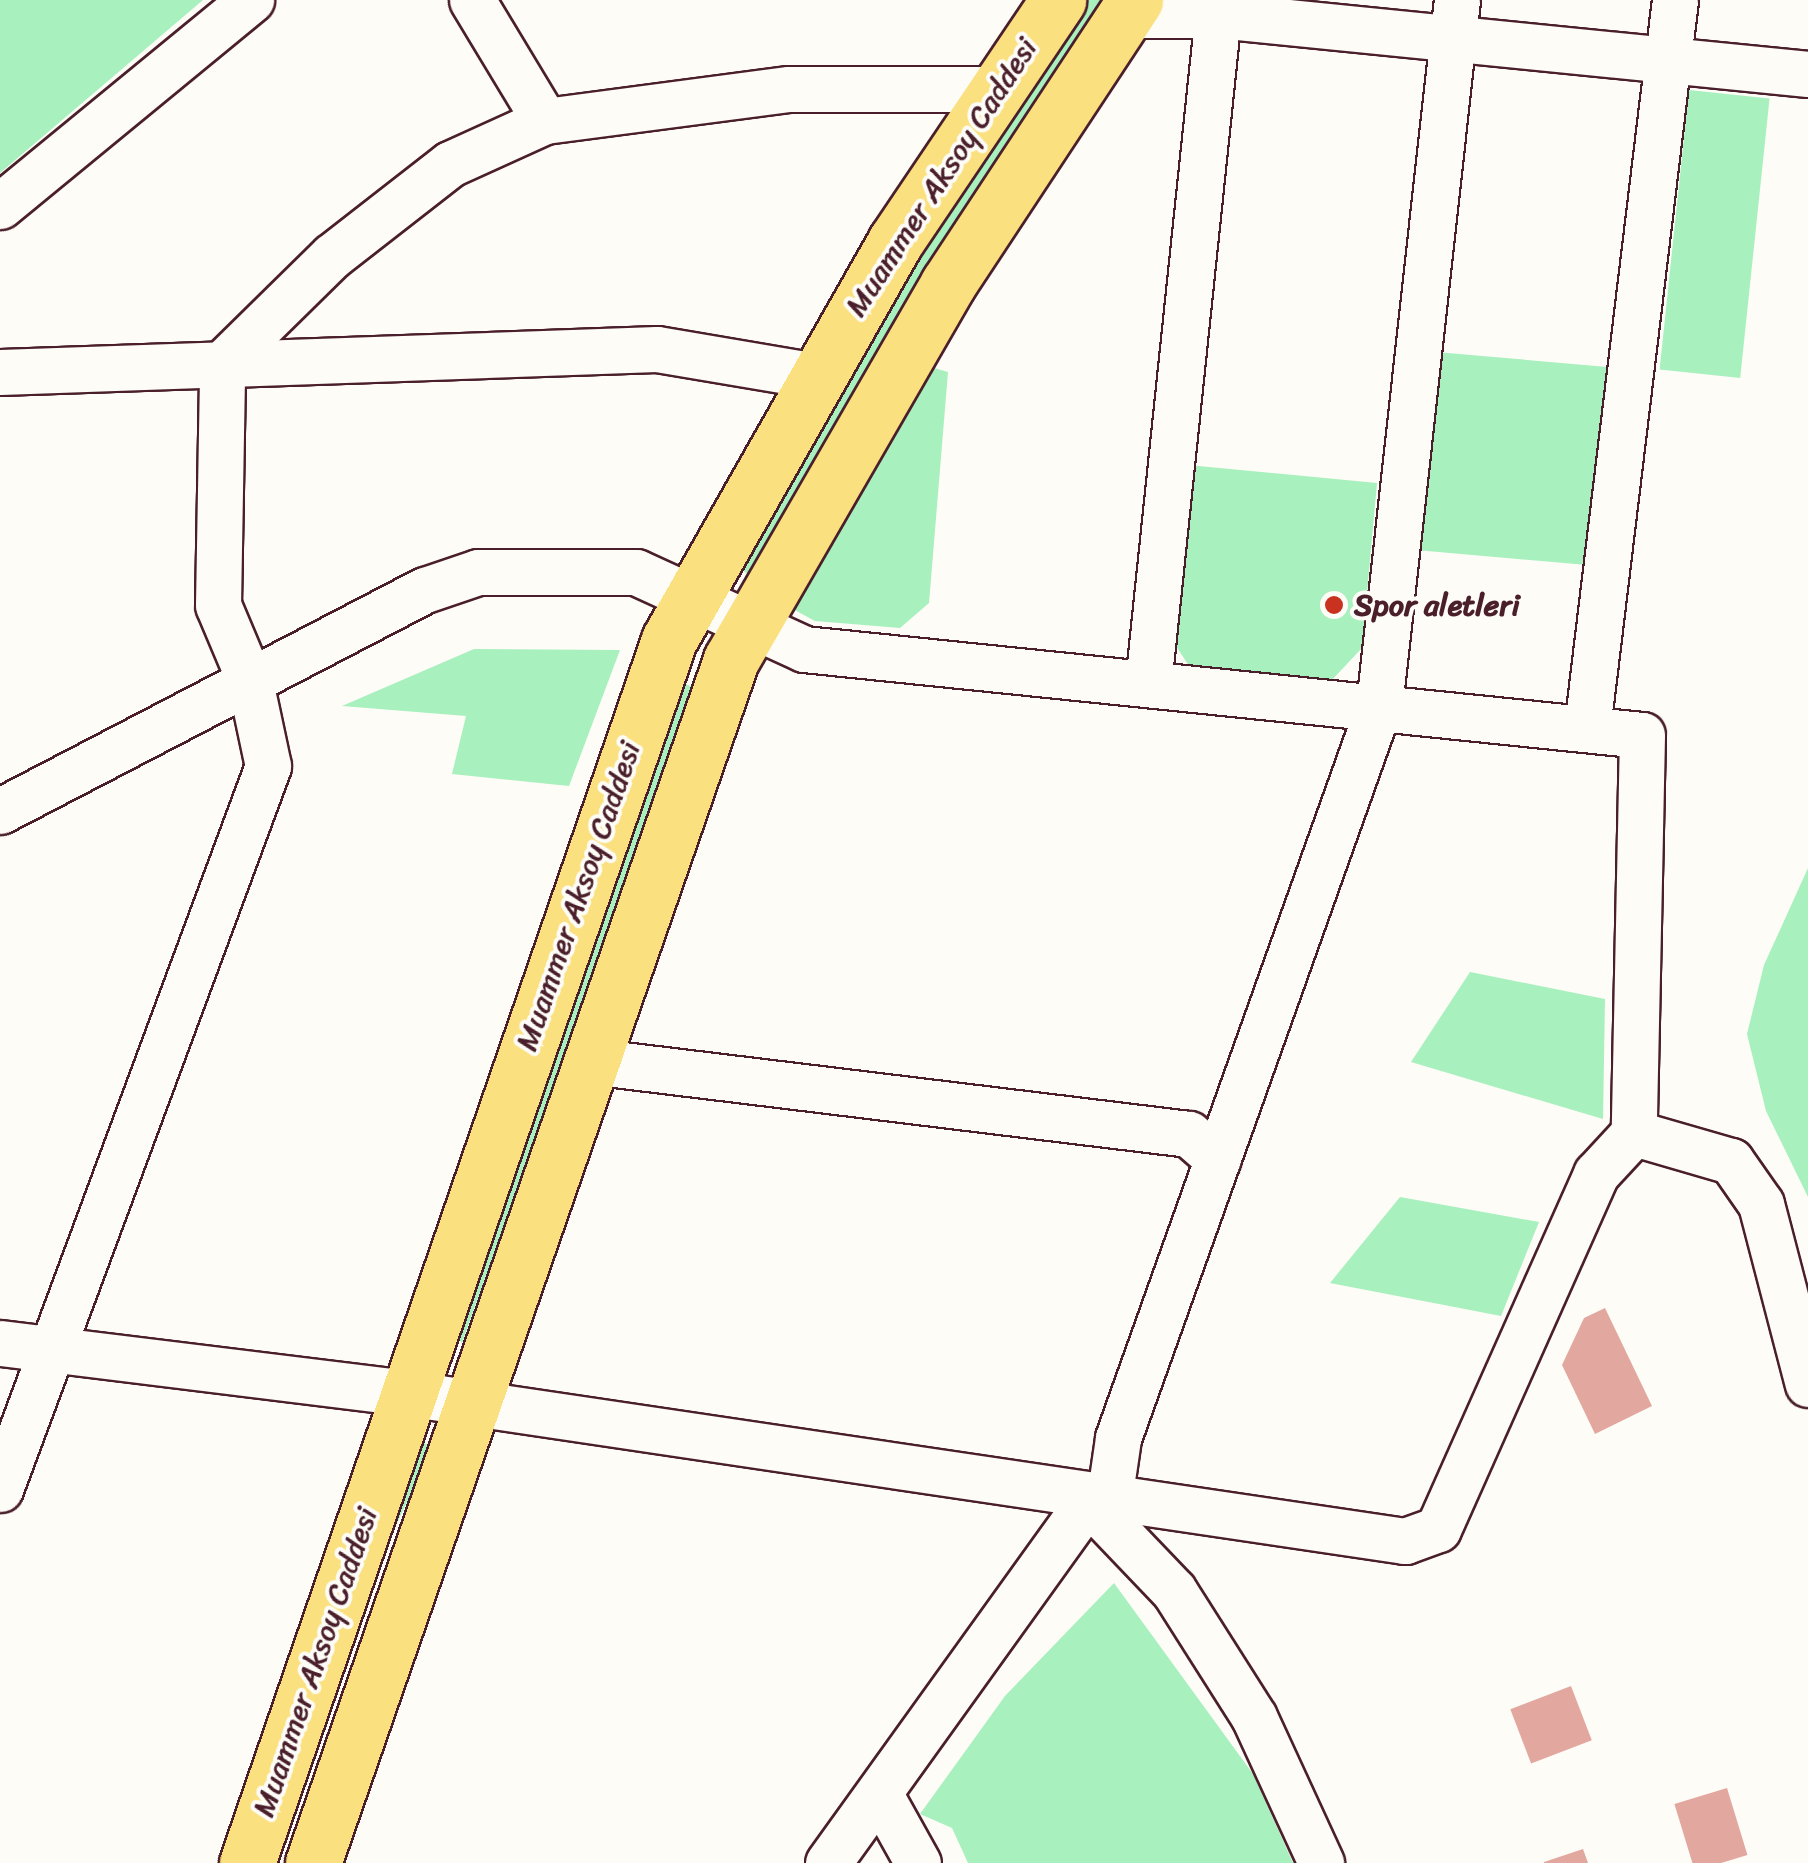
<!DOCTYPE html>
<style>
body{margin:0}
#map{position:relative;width:1808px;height:1863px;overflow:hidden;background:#fdfcf7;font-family:Sriracha,sans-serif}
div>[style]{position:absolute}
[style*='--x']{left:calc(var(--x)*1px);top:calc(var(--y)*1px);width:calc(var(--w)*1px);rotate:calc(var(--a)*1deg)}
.green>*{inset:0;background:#a8f0bd;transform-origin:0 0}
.building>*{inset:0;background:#e2a89f;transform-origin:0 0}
.roads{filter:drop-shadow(2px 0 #4a1f2b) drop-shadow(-2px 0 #4a1f2b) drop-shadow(0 2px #4a1f2b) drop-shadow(0 -2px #4a1f2b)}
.street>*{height:45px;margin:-22.5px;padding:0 22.5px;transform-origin:22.5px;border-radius:22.5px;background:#fdfcf7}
.primary>*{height:55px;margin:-27.5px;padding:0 27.5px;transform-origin:27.5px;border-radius:27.5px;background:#fbe080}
.dots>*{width:28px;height:28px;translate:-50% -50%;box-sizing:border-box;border:5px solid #fdfcf7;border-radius:50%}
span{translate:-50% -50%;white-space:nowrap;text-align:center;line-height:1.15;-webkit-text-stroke:8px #fdfcf7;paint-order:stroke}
.street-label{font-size:30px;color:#4a1f2b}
.poi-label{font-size:30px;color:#4a1f2b;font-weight:700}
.left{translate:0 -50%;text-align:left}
</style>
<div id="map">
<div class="green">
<div style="clip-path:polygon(0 0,203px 0,0 173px)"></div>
<div style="clip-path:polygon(1085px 0,1107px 0,964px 214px,749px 575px,734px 564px,938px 219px)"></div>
<div style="left:1689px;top:90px;width:81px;height:281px;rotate:6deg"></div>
<div style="left:1436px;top:352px;width:172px;height:199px;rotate:5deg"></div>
<div style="clip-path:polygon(927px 366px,948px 372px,929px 603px,900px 628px,815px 621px,789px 607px)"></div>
<div style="clip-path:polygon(1188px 465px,1377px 483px,1362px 648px,1330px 682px,1191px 669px,1172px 640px)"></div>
<div style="clip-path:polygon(474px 649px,620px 650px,569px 786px,452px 774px,466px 716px,342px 706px)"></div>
<div style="clip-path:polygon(681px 682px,695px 688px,462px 1343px,457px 1337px)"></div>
<div style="clip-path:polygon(1808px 868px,1808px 1197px,1766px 1111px,1747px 1034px,1764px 965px)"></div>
<div style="clip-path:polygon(1470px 972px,1605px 999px,1603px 1119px,1411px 1062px)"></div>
<div style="clip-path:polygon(1400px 1197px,1539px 1222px,1501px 1316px,1330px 1283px)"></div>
<div style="left:420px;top:1441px;width:14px;height:446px;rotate:25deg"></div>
<div style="clip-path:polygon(1114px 1583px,1253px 1774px,1293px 1863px,968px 1863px,952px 1828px,920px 1814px,1005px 1696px)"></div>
</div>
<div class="building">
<div style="clip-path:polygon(1605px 1308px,1652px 1406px,1595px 1434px,1562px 1365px,1584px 1318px)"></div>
<div style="left:1571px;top:1686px;width:58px;height:65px;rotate:69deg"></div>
<div style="left:1727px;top:1788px;width:70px;height:55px;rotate:73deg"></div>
<div style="clip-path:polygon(1583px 1849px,1588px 1863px,1544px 1863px,1544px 1862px)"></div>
</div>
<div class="roads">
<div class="street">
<div style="--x:472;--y:0;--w:141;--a:58.9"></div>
<div style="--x:1124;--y:15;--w:94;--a:0"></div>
<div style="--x:1218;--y:15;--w:593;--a:5.71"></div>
<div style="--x:0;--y:206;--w:325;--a:-39.4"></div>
<div style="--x:0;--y:372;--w:657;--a:-2"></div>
<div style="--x:657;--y:349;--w:161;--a:9.6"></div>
<div style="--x:1148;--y:684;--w:673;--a:-84.03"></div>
<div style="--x:1587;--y:728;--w:733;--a:-83.11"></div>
<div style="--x:0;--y:811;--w:479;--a:-27.5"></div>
<div style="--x:425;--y:590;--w:56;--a:-18.8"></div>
<div style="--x:478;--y:572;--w:158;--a:0"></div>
<div style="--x:636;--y:572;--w:185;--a:24.6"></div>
<div style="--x:804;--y:649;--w:842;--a:5.86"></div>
<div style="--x:1642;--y:735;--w:398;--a:91.2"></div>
<div style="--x:1634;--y:1133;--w:101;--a:16.1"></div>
<div style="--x:1731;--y:1161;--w:52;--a:55.1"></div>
<div style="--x:1761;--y:1204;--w:186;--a:75.4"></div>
<div style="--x:590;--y:1061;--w:603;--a:6.95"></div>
<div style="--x:1189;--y:1134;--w:38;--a:41"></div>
<div style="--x:0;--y:1343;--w:409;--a:7"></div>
<div style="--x:406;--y:1393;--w:1010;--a:8.43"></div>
<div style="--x:1405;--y:1541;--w:35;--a:-20"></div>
<div style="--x:1438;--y:1529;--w:389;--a:-66"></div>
<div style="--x:1596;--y:1174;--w:56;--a:-47.2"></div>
<div style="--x:0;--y:1489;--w:771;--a:-69.66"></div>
<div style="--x:268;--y:766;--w:87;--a:-102"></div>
<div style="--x:250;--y:681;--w:82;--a:-112.8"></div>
<div style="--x:218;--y:605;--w:241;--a:-89"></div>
<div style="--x:222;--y:364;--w:154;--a:-44.5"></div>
<div style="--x:332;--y:256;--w:150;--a:-37.9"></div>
<div style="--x:450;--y:164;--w:104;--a:-24.4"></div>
<div style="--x:545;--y:121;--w:246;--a:-7.5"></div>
<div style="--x:789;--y:89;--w:203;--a:0"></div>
<div style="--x:1109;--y:1500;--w:63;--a:-81.7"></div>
<div style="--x:1118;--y:1438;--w:777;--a:-70.38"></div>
<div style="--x:1379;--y:706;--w:710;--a:-83.7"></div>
<div style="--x:1088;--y:1501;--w:124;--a:46.3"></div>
<div style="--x:1174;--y:1591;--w:149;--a:57.6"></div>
<div style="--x:1254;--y:1717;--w:161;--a:65.3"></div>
<div style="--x:879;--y:1793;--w:80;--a:60.9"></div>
<div style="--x:828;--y:1863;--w:446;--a:-54.3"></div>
</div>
<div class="primary">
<div style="--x:247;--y:1863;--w:1294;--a:-70.96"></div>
<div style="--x:669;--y:640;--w:458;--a:-60.4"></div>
<div style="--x:895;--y:242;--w:292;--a:-56"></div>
<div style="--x:313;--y:1863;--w:1274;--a:-70.84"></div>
<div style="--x:731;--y:660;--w:434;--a:-60"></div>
<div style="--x:948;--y:284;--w:340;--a:-56.6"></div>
</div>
</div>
<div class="dots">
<div style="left:1334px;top:605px;background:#c8321e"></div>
</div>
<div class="street-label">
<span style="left:941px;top:177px;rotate:-57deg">Muammer Aksoy Caddesi</span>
<span style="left:578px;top:896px;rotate:-71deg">Muammer Aksoy Caddesi</span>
<span style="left:315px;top:1662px;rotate:-71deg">Muammer Aksoy Caddesi</span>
</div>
<div class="poi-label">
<span class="left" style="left:1354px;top:605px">Spor aletleri</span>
</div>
</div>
